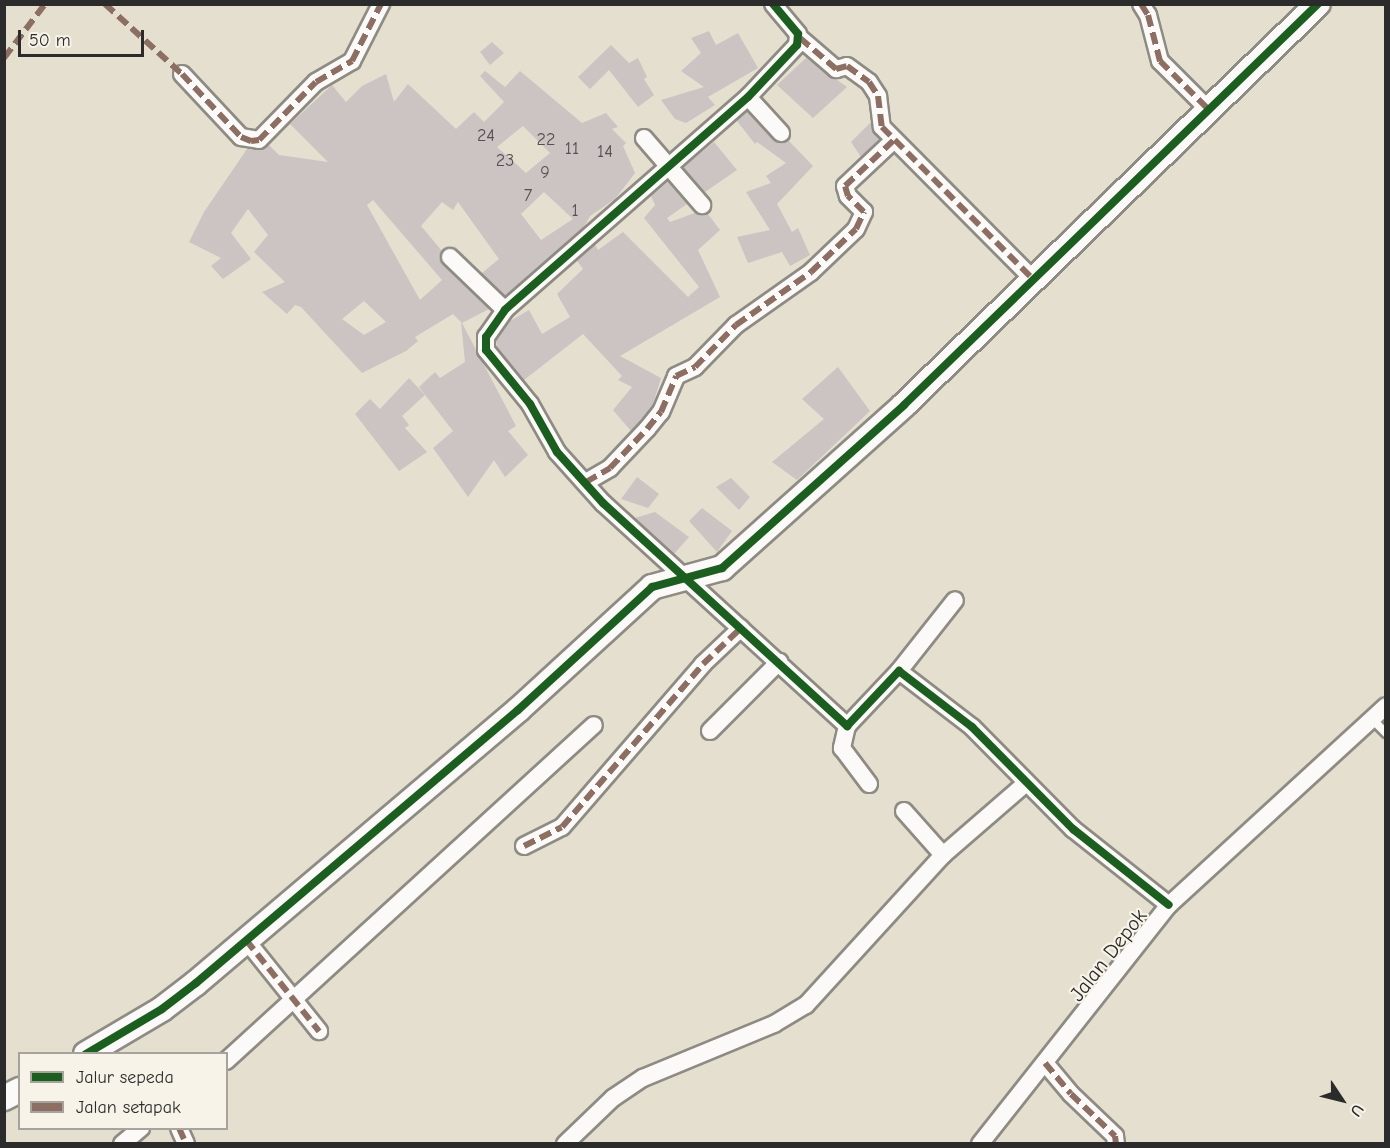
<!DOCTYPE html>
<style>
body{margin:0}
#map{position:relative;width:1390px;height:1148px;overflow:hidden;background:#e5dfcf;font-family:"Comic Neue",sans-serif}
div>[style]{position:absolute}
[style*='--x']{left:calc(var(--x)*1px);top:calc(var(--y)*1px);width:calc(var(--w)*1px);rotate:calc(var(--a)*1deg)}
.building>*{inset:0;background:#ccc3c3}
.roads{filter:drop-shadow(2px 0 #8e8b83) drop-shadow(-2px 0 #8e8b83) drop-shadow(0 2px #8e8b83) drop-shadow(0 -2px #8e8b83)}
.lane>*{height:8px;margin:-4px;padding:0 4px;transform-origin:4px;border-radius:4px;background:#fbfaf8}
.street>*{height:16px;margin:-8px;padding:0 8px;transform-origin:8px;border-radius:8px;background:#fbfaf8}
.secondary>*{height:24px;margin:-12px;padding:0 12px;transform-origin:12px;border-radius:12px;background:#fbfaf8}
.quiet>*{height:6px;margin-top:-3px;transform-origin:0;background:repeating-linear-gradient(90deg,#8d6e63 0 12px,transparent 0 18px)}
.cycleway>*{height:8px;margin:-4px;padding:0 4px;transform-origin:4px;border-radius:4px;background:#1b5e20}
span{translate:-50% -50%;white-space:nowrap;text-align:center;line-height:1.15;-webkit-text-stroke:4.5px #f7f3e8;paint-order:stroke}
.number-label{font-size:18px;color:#535151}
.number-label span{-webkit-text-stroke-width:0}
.street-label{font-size:21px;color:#2b2b2b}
.frame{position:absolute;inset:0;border:6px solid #2b2b2b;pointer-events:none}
.legend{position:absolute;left:18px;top:1052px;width:210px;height:78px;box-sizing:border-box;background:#f7f3e8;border:2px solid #a5a39c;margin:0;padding:8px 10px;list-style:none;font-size:18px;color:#2b2b2b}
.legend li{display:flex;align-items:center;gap:12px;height:30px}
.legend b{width:30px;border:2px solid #a5a39c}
.north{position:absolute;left:1312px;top:1070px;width:60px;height:60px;-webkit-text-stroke:4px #f7f3e8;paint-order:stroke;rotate:125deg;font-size:16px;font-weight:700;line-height:24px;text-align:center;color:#2b2b2b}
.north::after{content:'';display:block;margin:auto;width:21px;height:27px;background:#2b2b2b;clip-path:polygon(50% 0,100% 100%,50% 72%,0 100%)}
.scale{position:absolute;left:18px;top:30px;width:126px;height:27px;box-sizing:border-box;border:3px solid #2b2b2b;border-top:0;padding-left:8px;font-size:18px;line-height:21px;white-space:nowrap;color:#2b2b2b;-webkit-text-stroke:4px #f7f3e8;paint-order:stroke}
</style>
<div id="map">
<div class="building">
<div style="clip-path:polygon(709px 31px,716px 45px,738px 33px,758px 68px,708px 97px,715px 105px,686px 123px,675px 119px,661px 100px,704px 87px,681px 71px,701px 53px,691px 38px)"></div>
<div style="clip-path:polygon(492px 42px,504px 53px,490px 65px,480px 52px)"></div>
<div style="clip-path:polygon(611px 45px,629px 63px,638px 58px,647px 77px,644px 79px,654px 95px,638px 107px,609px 70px,590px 89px,578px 77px)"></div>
<div style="clip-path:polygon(806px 58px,847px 87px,813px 118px,777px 85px)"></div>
<div style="clip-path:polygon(evenodd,485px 71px,505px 87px,520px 71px,582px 123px,606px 113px,618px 127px,612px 129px,626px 143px,623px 146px,635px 173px,615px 199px,590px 216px,584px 227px,505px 296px,482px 273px,499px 259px,458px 202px,453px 210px,442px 202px,421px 226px,442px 251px,443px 265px,489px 309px,462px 323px,516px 426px,508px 431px,528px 455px,505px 477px,494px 460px,468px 497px,433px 448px,453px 431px,419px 387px,435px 372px,440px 378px,465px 362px,461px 322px,453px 314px,415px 337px,418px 341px,406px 351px,362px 373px,301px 307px,295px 305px,287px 314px,262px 292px,285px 282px,254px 252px,268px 235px,248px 209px,231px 233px,251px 259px,223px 279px,211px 266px,221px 258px,189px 242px,204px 212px,247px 149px,262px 150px,269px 145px,279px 155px,328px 162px,290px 124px,332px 85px,346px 102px,362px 86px,386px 74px,394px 102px,408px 84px,456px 129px,474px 112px,484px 122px,504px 102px,480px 76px,485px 71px,523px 126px,550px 153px,526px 173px,497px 147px,523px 126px,485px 71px,544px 192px,573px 219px,541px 240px,521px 214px,544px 192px,485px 71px,373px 200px,442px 280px,420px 300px,367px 205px,373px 200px,485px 71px,364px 301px,386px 322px,364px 335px,342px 319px,364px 301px)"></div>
<div style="clip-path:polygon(747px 112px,774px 140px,788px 140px,813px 166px,777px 204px,792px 232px,798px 228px,810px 255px,790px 266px,782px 252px,748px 263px,737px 237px,770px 230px,746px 192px,771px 183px,766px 176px,786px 163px,757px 142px,755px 144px,737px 121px)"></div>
<div style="clip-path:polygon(871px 122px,879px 139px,861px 157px,851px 142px)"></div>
<div style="clip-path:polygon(714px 142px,737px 170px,705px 192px,683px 168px)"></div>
<div style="clip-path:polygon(668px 182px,687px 204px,667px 218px,670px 222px,695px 213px,708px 214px,720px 230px,698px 250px,720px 297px,620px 356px,661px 378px,652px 407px,631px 431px,613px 410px,632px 387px,618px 380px,622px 376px,583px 334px,524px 380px,497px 347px,496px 340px,510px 321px,529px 310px,542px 334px,570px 317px,557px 294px,583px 269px,577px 261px,595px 245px,598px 250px,623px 232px,688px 297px,699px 287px,644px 218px,655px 205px,651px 196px)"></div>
<div style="clip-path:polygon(838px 367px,870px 411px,797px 480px,772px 462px,824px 419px,802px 399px)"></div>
<div style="clip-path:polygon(409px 378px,425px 395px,402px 416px,409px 425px,405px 428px,427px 452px,399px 471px,355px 414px,370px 399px,380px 409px)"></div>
<div style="clip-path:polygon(637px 477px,659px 494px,648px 508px,621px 499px)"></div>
<div style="clip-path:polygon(731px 478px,750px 497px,739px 510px,716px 487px)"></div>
<div style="clip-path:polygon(702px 508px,732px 531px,717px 552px,689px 521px)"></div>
<div style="clip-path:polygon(655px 512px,689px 537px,674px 554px,635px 518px)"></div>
</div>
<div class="roads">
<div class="lane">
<div style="--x:1372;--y:719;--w:20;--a:45"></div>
</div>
<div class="street">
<div style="--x:773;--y:4;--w:39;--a:50"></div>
<div style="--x:798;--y:34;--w:11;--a:95"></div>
<div style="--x:797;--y:45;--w:71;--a:133.3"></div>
<div style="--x:748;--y:97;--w:323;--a:138.8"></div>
<div style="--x:505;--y:310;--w:33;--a:125"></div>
<div style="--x:486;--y:337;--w:13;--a:90"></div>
<div style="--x:486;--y:350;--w:70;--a:50.8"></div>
<div style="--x:530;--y:404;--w:55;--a:60.6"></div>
<div style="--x:557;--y:452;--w:69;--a:48"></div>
<div style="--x:603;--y:503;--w:331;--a:42.4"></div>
<div style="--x:847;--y:726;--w:76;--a:-46.6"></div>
<div style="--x:899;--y:671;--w:92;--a:37.5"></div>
<div style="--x:972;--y:727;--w:144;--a:45.3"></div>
<div style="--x:1073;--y:829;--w:122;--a:38.4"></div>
<div style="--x:1141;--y:4;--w:13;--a:58"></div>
<div style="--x:1148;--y:15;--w:48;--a:75.4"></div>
<div style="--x:1160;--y:61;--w:71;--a:45"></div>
<div style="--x:800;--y:38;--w:48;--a:40.7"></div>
<div style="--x:836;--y:69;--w:11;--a:-15"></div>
<div style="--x:847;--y:66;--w:27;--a:36"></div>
<div style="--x:869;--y:82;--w:17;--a:57"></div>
<div style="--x:878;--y:96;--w:31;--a:83"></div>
<div style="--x:882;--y:127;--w:216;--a:45.2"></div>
<div style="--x:182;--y:74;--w:86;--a:46.9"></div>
<div style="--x:241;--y:137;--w:18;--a:9"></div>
<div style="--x:259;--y:140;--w:81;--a:-45.5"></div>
<div style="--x:316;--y:82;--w:42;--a:-30.3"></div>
<div style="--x:352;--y:61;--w:64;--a:-63"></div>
<div style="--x:748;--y:97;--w:49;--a:47.5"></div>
<div style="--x:644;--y:138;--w:89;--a:49.1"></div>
<div style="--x:450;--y:257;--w:76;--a:43.9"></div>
<div style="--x:586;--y:482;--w:28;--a:-30"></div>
<div style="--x:610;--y:468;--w:54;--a:-46.5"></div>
<div style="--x:647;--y:429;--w:22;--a:-51"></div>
<div style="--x:661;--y:412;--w:39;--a:-67"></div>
<div style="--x:676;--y:376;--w:21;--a:-25"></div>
<div style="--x:695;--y:367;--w:59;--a:-45.7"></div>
<div style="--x:736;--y:325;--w:92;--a:-35.2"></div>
<div style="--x:811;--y:272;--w:62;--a:-43.7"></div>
<div style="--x:856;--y:229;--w:19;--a:-65"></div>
<div style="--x:864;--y:212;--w:23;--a:-135"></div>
<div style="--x:848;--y:196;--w:10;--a:-107"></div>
<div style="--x:845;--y:186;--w:67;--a:-43.2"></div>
<div style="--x:899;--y:671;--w:90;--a:-51.7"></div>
<div style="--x:847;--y:726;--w:23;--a:103"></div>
<div style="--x:842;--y:748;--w:45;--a:53.1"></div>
<div style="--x:710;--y:731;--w:98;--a:-45"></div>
<div style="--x:904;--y:811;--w:59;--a:48.4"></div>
<div style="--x:524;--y:846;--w:42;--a:-26.6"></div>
<div style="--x:562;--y:827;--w:216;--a:-49.1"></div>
<div style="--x:703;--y:664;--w:52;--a:-43.5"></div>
<div style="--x:246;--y:940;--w:117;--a:51.3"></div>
<div style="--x:226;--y:1061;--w:498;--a:-42.4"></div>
<div style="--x:1045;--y:1063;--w:40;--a:50"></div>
<div style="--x:1071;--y:1094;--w:61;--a:43.7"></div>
<div style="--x:1115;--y:1136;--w:8;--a:83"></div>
<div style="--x:179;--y:1128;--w:17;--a:66"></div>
<div style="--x:122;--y:1144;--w:25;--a:-40"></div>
<div style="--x:565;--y:1144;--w:66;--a:-43.8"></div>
<div style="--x:613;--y:1098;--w:36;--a:-34"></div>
<div style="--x:643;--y:1078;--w:142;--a:-22.4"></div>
<div style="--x:774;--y:1024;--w:37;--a:-31"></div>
<div style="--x:806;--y:1005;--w:203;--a:-47.6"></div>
<div style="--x:943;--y:855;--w:110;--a:-40.9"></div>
<div style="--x:980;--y:1144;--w:305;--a:-51.7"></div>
<div style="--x:1169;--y:905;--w:294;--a:-42.5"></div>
</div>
<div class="secondary">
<div style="--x:86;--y:1054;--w:88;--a:-30.6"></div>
<div style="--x:162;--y:1009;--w:43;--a:-37.4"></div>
<div style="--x:196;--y:983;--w:422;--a:-40.3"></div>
<div style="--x:518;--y:710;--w:182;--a:-42.5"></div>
<div style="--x:652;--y:587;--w:73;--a:-15.2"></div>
<div style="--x:722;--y:568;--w:244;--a:-41.8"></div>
<div style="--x:904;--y:405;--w:576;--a:-44.09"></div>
<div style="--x:4;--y:1098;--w:18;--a:-27"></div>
</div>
</div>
<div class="quiet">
<div style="--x:105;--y:4;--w:104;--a:42.3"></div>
<div style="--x:182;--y:74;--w:86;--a:46.9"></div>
<div style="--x:241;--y:137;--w:11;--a:22"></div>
<div style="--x:251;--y:141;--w:8;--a:-7"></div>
<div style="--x:259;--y:140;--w:81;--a:-45.5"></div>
<div style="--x:316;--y:82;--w:42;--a:-30.3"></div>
<div style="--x:352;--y:61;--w:64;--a:-63"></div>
<div style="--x:1141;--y:4;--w:13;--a:58"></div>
<div style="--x:1148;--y:15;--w:48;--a:75.4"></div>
<div style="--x:1160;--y:61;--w:71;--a:45"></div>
<div style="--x:800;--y:38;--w:48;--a:40.7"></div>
<div style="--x:836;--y:69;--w:11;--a:-15"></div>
<div style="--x:847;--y:66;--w:27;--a:36"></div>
<div style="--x:869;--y:82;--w:17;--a:57"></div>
<div style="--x:878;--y:96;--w:31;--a:83"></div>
<div style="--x:882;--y:127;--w:216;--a:45.2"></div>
<div style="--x:4;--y:58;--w:68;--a:-52.8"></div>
<div style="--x:586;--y:482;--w:28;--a:-30"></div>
<div style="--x:610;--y:468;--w:54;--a:-46.5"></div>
<div style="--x:647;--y:429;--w:22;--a:-51"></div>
<div style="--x:661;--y:412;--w:39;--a:-67"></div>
<div style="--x:676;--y:376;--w:21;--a:-25"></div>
<div style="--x:695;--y:367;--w:59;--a:-45.7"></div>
<div style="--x:736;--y:325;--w:92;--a:-35.2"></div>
<div style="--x:811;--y:272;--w:62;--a:-43.7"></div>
<div style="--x:856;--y:229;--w:19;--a:-65"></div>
<div style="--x:864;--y:212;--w:23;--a:-135"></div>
<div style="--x:848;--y:196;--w:10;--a:-107"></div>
<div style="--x:845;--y:186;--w:67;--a:-43.2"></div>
<div style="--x:524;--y:846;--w:42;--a:-26.6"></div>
<div style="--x:562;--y:827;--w:216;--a:-49.1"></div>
<div style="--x:703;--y:664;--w:52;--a:-43.5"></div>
<div style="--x:246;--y:940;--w:117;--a:51.3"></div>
<div style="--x:1045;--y:1063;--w:40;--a:50"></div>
<div style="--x:1071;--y:1094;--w:61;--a:43.7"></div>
<div style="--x:1115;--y:1136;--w:8;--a:83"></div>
<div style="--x:179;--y:1128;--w:17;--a:66"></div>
</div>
<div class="cycleway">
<div style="--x:773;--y:4;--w:39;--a:50"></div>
<div style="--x:798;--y:34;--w:11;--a:95"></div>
<div style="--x:797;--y:45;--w:71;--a:133.3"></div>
<div style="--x:748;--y:97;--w:323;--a:138.8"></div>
<div style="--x:505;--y:310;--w:33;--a:125"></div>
<div style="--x:486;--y:337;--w:13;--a:90"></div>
<div style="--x:486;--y:350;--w:70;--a:50.8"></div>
<div style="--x:530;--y:404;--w:55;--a:60.6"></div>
<div style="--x:557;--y:452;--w:69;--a:48"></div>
<div style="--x:603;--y:503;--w:331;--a:42.4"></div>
<div style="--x:847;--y:726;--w:76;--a:-46.6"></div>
<div style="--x:899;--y:671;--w:92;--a:37.5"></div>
<div style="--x:972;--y:727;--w:144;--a:45.3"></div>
<div style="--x:1073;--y:829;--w:122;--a:38.4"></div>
<div style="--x:86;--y:1054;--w:88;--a:-30.6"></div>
<div style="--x:162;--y:1009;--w:43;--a:-37.4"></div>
<div style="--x:196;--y:983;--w:422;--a:-40.3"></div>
<div style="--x:518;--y:710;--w:182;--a:-42.5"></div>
<div style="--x:652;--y:587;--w:73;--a:-15.2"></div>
<div style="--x:722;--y:568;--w:244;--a:-41.8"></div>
<div style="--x:904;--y:405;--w:576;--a:-44.09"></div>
</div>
<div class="number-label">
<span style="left:486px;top:136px">24</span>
<span style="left:546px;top:140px">22</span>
<span style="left:572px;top:149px">11</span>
<span style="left:605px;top:152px">14</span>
<span style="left:505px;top:161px">23</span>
<span style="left:545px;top:173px">9</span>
<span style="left:528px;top:196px">7</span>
<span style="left:575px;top:211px">1</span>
</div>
<div class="street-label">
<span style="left:1108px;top:955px;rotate:-52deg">Jalan Depok</span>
</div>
<div class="frame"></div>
<ul class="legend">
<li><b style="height:8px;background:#1b5e20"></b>Jalur sepeda</li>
<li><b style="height:8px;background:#8d6e63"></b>Jalan setapak</li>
</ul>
<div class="north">U</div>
<div class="scale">50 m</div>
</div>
